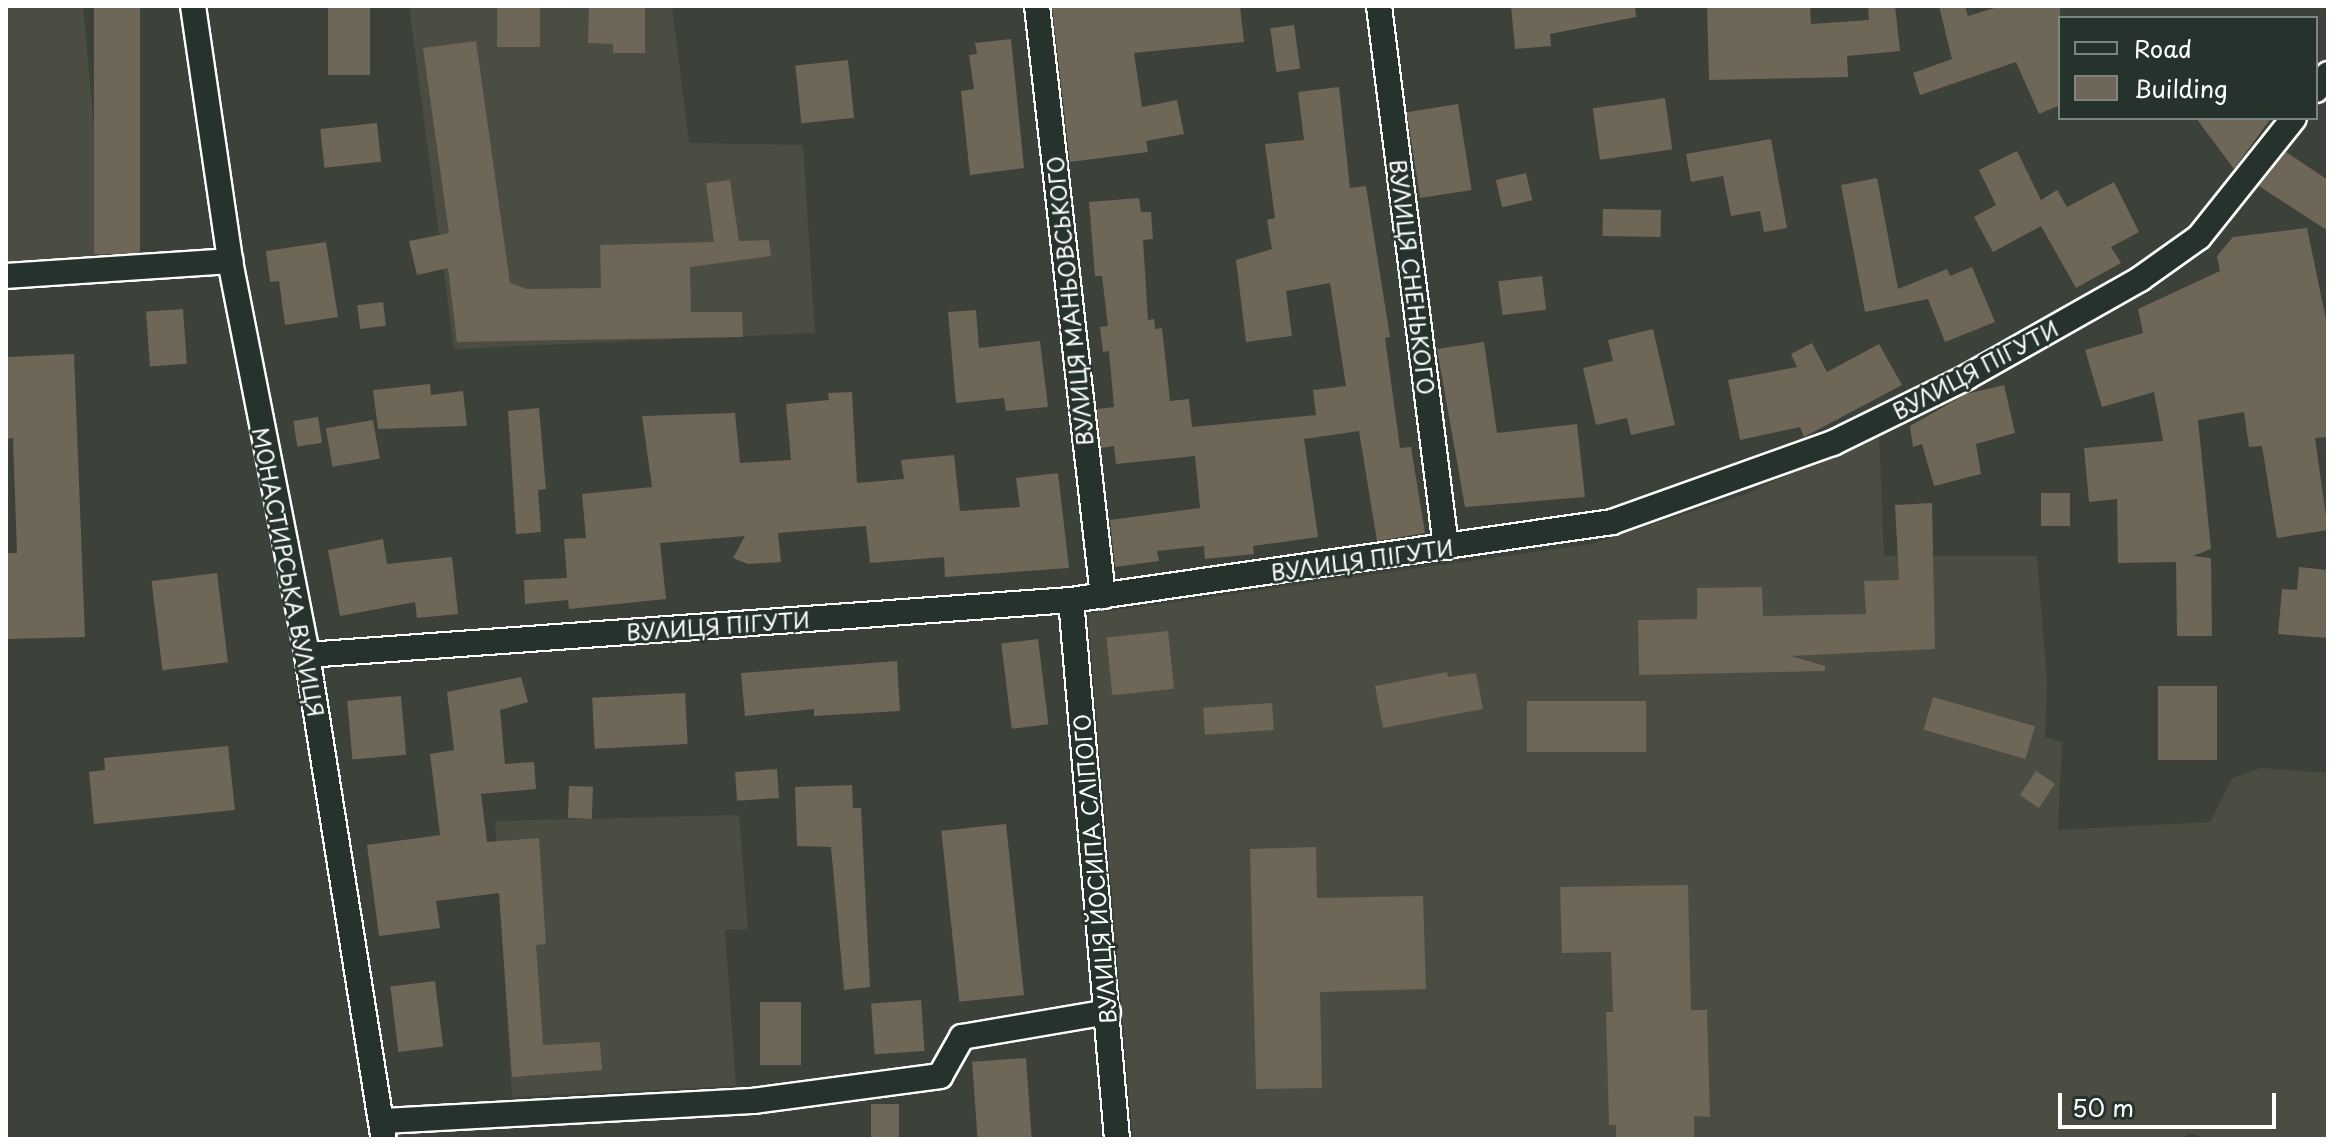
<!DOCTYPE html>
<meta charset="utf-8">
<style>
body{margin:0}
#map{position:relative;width:2334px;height:1145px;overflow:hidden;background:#3c4239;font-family:"Playpen Sans",sans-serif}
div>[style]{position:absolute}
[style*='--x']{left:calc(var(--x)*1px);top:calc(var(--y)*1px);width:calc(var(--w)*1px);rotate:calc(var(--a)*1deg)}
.built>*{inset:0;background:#4b4d42}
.building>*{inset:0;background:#6e6656;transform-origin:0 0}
.roads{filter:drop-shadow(2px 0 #fff) drop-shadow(-2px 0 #fff) drop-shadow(0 2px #fff) drop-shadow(0 -2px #fff)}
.minor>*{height:24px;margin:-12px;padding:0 12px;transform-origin:12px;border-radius:12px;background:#26332d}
span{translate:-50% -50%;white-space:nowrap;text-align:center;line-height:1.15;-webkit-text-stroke:6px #26332d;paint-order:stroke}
.street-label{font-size:22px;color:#fff}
.frame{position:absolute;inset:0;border:8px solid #fff;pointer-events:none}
.legend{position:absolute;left:2058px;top:16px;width:260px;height:104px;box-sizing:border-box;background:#26332d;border:2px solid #7d8581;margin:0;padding:10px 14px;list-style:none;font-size:24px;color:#fff}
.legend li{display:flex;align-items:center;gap:16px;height:40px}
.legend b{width:40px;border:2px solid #7d8581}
.scale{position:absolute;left:2058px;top:1093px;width:218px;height:36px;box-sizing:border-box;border:4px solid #fff;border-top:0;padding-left:10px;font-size:24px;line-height:28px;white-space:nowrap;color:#fff;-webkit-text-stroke:6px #26332d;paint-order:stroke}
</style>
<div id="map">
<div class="built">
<div style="clip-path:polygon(6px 6px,83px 6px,106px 262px,6px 268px)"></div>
<div style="clip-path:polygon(409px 6px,672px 6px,689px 143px,803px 145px,815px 333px,454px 349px)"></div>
<div style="clip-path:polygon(1879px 431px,1884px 556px,2037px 556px,2047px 683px,2045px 737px,2062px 742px,2058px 830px,2210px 822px,2232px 778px,2261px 768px,2328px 773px,2328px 1139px,2209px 1139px,2188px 1133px,2185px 1139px,1133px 1139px,1088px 614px,1591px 544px,1746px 494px)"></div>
<div style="clip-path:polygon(739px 815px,748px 929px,725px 930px,736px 1086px,512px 1097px,495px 821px)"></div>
</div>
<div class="building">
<div style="left:94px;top:6px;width:46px;height:248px"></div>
<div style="left:328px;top:6px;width:42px;height:69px"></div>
<div style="left:497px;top:6px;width:43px;height:41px"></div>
<div style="clip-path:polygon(589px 6px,645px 6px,645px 53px,613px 53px,613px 44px,588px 43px)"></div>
<div style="clip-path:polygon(1052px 6px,1240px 6px,1244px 42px,1134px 53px,1142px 107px,1177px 100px,1184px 134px,1146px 141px,1148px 152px,1070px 162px)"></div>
<div style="clip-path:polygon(1511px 6px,1635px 6px,1636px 17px,1550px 34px,1551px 46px,1515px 49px)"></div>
<div style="clip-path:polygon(1707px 6px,1810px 6px,1811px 24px,1869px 20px,1868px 6px,1895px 6px,1900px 51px,1847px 56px,1848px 77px,1709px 80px)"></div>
<div style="clip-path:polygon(1939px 6px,1965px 6px,1968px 16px,2001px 6px,2060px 6px,2060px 105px,2039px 114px,2016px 62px,1920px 95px,1913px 73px,1952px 59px)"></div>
<div style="left:1294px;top:25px;width:44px;height:24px;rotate:82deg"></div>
<div style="clip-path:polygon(1011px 39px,1024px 168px,970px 175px,961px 91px,974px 89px,969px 55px,977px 54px,975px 43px)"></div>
<div style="clip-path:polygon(476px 41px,510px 283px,527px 289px,601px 288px,600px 245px,714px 242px,706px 183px,730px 180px,739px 241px,769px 240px,771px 256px,690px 267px,691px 312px,742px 312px,743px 337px,457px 342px,448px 268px,417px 275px,409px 241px,449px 233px,423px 48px)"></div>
<div style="left:848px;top:60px;width:58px;height:53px;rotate:84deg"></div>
<div style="clip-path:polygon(1339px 87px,1350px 188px,1366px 186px,1390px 337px,1385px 338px,1400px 448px,1411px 447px,1425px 533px,1377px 541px,1359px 431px,1304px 439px,1318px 537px,1253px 546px,1254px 554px,1205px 559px,1204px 546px,1157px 551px,1159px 561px,1115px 567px,1110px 520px,1200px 508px,1195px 456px,1116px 464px,1114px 446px,1101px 448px,1097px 409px,1114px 407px,1109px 351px,1103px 352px,1100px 327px,1108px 326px,1102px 276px,1095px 276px,1089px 202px,1139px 198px,1141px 212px,1151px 212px,1153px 239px,1143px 240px,1148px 320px,1154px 319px,1155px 329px,1162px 328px,1170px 401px,1189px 399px,1192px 427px,1316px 415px,1313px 390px,1346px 386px,1330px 283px,1286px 291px,1292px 336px,1246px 342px,1236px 260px,1272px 249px,1267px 220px,1275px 218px,1265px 144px,1304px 140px,1298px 92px)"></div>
<div style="left:1665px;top:98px;width:52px;height:73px;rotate:82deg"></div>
<div style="left:1458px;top:104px;width:87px;height:52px;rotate:81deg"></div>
<div style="clip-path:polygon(2196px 118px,2271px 118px,2234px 169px)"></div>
<div style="left:377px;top:123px;width:39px;height:57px;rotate:84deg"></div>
<div style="clip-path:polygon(1771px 139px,1787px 228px,1764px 232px,1760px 211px,1731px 216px,1723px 176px,1691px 182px,1686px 154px)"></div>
<div style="clip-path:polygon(2017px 151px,2041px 200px,2057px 190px,2067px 207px,2114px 182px,2139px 232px,2111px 247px,2121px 263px,2076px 288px,2041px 226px,1993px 252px,1974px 217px,1996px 205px,1979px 170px)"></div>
<div style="clip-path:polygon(2286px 152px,2328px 180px,2328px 231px,2259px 186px)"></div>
<div style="left:1526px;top:173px;width:28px;height:31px;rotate:77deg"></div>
<div style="clip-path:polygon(1877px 178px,1898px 289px,1947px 269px,1950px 276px,1972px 267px,1995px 322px,1945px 342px,1928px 299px,1865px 312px,1841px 185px)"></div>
<div style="left:1603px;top:209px;width:58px;height:27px;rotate:1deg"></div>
<div style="clip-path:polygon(2307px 228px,2328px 329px,2328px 437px,2315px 438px,2328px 530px,2277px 538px,2262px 446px,2249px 447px,2244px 412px,2198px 420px,2211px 549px,2193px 556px,2211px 558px,2212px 636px,2177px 636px,2176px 562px,2118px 563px,2117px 499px,2089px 502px,2084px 448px,2163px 441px,2154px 392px,2102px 407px,2085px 350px,2143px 333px,2138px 309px,2220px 271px,2217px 256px,2233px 237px)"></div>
<div style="clip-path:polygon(326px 242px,338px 317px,285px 325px,279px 281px,270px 282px,266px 251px)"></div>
<div style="left:1542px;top:276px;width:34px;height:44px;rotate:83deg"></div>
<div style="left:383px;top:302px;width:24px;height:26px;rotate:83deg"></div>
<div style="left:183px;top:309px;width:55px;height:37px;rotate:86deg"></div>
<div style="clip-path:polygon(976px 310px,979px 348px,1040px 341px,1048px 407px,1006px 411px,1004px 398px,956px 403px,948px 312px)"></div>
<div style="clip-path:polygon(1653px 329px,1675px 425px,1631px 435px,1627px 418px,1596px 425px,1583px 368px,1613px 361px,1608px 340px)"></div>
<div style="clip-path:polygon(1484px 342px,1497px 433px,1577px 424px,1585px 497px,1465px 507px,1437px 349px)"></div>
<div style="clip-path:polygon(1812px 343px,1827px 372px,1879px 344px,1902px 385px,1804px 437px,1800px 427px,1740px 440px,1728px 380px,1797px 367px,1791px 354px)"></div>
<div style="clip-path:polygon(74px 354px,85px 637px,6px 639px,6px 553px,17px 553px,13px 438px,6px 439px,6px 357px)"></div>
<div style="clip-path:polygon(430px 384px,431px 395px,463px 391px,467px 426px,378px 429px,373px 390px)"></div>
<div style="clip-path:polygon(2004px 385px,2015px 433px,1976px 444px,1981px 474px,1934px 486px,1922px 444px,1913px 447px,1910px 426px,1966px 394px)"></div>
<div style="clip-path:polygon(852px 392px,857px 483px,904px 479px,901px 460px,954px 455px,960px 511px,1020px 507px,1016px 478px,1058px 473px,1069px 568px,945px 577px,944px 557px,870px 563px,866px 526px,778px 533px,781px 562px,748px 564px,733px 558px,745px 536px,660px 543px,666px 599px,569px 609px,568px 600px,525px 604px,524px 580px,567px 578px,564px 539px,586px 538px,582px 494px,652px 487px,642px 416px,735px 413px,740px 463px,791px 460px,786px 404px,829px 400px,828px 393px)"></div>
<div style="clip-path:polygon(539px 408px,546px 489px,538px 490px,541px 532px,516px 534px,508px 411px)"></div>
<div style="left:318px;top:417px;width:26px;height:25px;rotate:81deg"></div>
<div style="left:373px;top:420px;width:39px;height:48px;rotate:80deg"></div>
<div style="left:2041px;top:493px;width:29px;height:33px"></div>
<div style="clip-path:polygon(1932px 503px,1935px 649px,1791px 656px,1825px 666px,1825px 671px,1639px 675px,1638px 620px,1697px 619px,1697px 588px,1762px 587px,1763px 616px,1866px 614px,1864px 581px,1899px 580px,1895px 505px)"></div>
<div style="clip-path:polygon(383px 539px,387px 564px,452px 557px,458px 614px,417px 618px,415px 602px,340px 616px,328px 550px)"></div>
<div style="clip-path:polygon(2299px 567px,2328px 570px,2328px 638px,2278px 634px,2282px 589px,2297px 590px)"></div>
<div style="left:217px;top:573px;width:90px;height:66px;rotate:83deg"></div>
<div style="left:1168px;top:631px;width:58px;height:62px;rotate:84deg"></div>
<div style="left:1038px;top:639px;width:86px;height:37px;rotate:83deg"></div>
<div style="clip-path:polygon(897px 661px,900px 711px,814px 716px,814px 709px,745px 716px,741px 673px)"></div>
<div style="clip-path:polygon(1447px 672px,1448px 677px,1476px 673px,1483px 709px,1383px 728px,1375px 686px)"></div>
<div style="clip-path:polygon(521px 677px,528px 702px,500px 710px,505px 764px,534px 762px,536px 789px,481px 794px,487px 842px,539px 838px,546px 944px,536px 945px,543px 1045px,600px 1042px,602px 1070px,512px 1077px,499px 893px,436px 901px,440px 928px,379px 936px,367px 845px,440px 835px,430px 754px,454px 750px,447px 692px)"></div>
<div style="left:2158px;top:686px;width:59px;height:74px"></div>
<div style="left:685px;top:693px;width:51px;height:93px;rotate:87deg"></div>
<div style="left:401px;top:696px;width:59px;height:54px;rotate:85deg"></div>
<div style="left:1933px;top:697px;width:106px;height:34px;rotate:16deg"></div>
<div style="left:1527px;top:701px;width:119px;height:51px"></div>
<div style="left:1272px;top:703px;width:27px;height:69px;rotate:86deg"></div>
<div style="clip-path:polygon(228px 746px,235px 810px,94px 824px,89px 772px,105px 770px,104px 758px)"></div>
<div style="left:777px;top:769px;width:29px;height:42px;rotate:86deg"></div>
<div style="left:2036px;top:771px;width:23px;height:29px;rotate:34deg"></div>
<div style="clip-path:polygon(852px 785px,853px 808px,861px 808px,870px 987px,844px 990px,831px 847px,797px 846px,795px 787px)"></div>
<div style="left:569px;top:786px;width:24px;height:32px;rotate:2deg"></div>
<div style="left:1006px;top:824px;width:172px;height:65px;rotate:84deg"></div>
<div style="clip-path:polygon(1316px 847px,1317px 898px,1423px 896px,1426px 989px,1320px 992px,1322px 1088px,1256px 1089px,1250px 849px)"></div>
<div style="clip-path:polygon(1688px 885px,1691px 1010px,1707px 1010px,1710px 1117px,1694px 1116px,1694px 1139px,1616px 1139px,1616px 1125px,1609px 1125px,1606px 1012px,1613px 1012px,1611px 952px,1562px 953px,1560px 887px)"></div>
<div style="left:435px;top:981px;width:66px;height:45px;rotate:83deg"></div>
<div style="left:921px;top:1000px;width:51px;height:50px;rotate:86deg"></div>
<div style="left:760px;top:1002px;width:41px;height:63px"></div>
<div style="left:1026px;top:1058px;width:81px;height:54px;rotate:86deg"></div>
<div style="left:871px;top:1104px;width:28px;height:35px"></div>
</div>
<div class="roads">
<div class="minor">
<div style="--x:193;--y:6;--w:258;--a:81.7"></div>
<div style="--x:230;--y:261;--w:401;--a:78.9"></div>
<div style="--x:307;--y:655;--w:490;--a:81"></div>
<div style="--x:1037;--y:6;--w:594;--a:83.62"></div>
<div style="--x:1379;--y:6;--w:545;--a:82.94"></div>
<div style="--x:2316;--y:90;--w:20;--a:-53"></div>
<div style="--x:6;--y:276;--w:225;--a:-3.8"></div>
<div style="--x:1071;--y:600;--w:541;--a:85.12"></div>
<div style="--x:307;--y:655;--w:766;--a:-4.12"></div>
<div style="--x:1071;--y:600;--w:547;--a:-8.2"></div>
<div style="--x:1612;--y:522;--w:235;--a:-19.7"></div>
<div style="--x:1833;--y:443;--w:149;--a:-26.2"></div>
<div style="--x:1967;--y:377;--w:199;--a:-29.5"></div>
<div style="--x:2140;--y:279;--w:72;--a:-35.4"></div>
<div style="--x:2199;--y:237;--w:152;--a:-51.4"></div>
<div style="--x:382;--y:1121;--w:372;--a:-3.1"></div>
<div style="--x:753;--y:1101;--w:189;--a:-7.6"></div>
<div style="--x:940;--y:1076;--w:45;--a:-60.6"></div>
<div style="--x:962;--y:1037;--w:148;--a:-9.7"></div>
</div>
</div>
<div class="street-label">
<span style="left:1413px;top:277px;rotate:83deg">ВУЛИЦЯ СНЕНЬКОГО</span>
<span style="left:1069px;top:301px;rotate:-96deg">ВУЛИЦЯ МАНЬОВСЬКОГО</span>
<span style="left:1975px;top:369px;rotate:-28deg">ВУЛИЦЯ ПІГУТИ</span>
<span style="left:1362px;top:559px;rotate:-8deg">ВУЛИЦЯ ПІГУТИ</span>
<span style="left:289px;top:572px;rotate:79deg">МОНАСТИРСЬКА ВУЛИЦЯ</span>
<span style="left:718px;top:625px;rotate:-4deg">ВУЛИЦЯ ПІГУТИ</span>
<span style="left:1094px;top:869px;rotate:-95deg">ВУЛИЦЯ ЙОСИПА СЛІПОГО</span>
</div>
<div class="frame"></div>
<ul class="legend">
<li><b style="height:10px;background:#26332d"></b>Road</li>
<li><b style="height:22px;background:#6e6656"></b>Building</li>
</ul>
<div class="scale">50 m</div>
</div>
